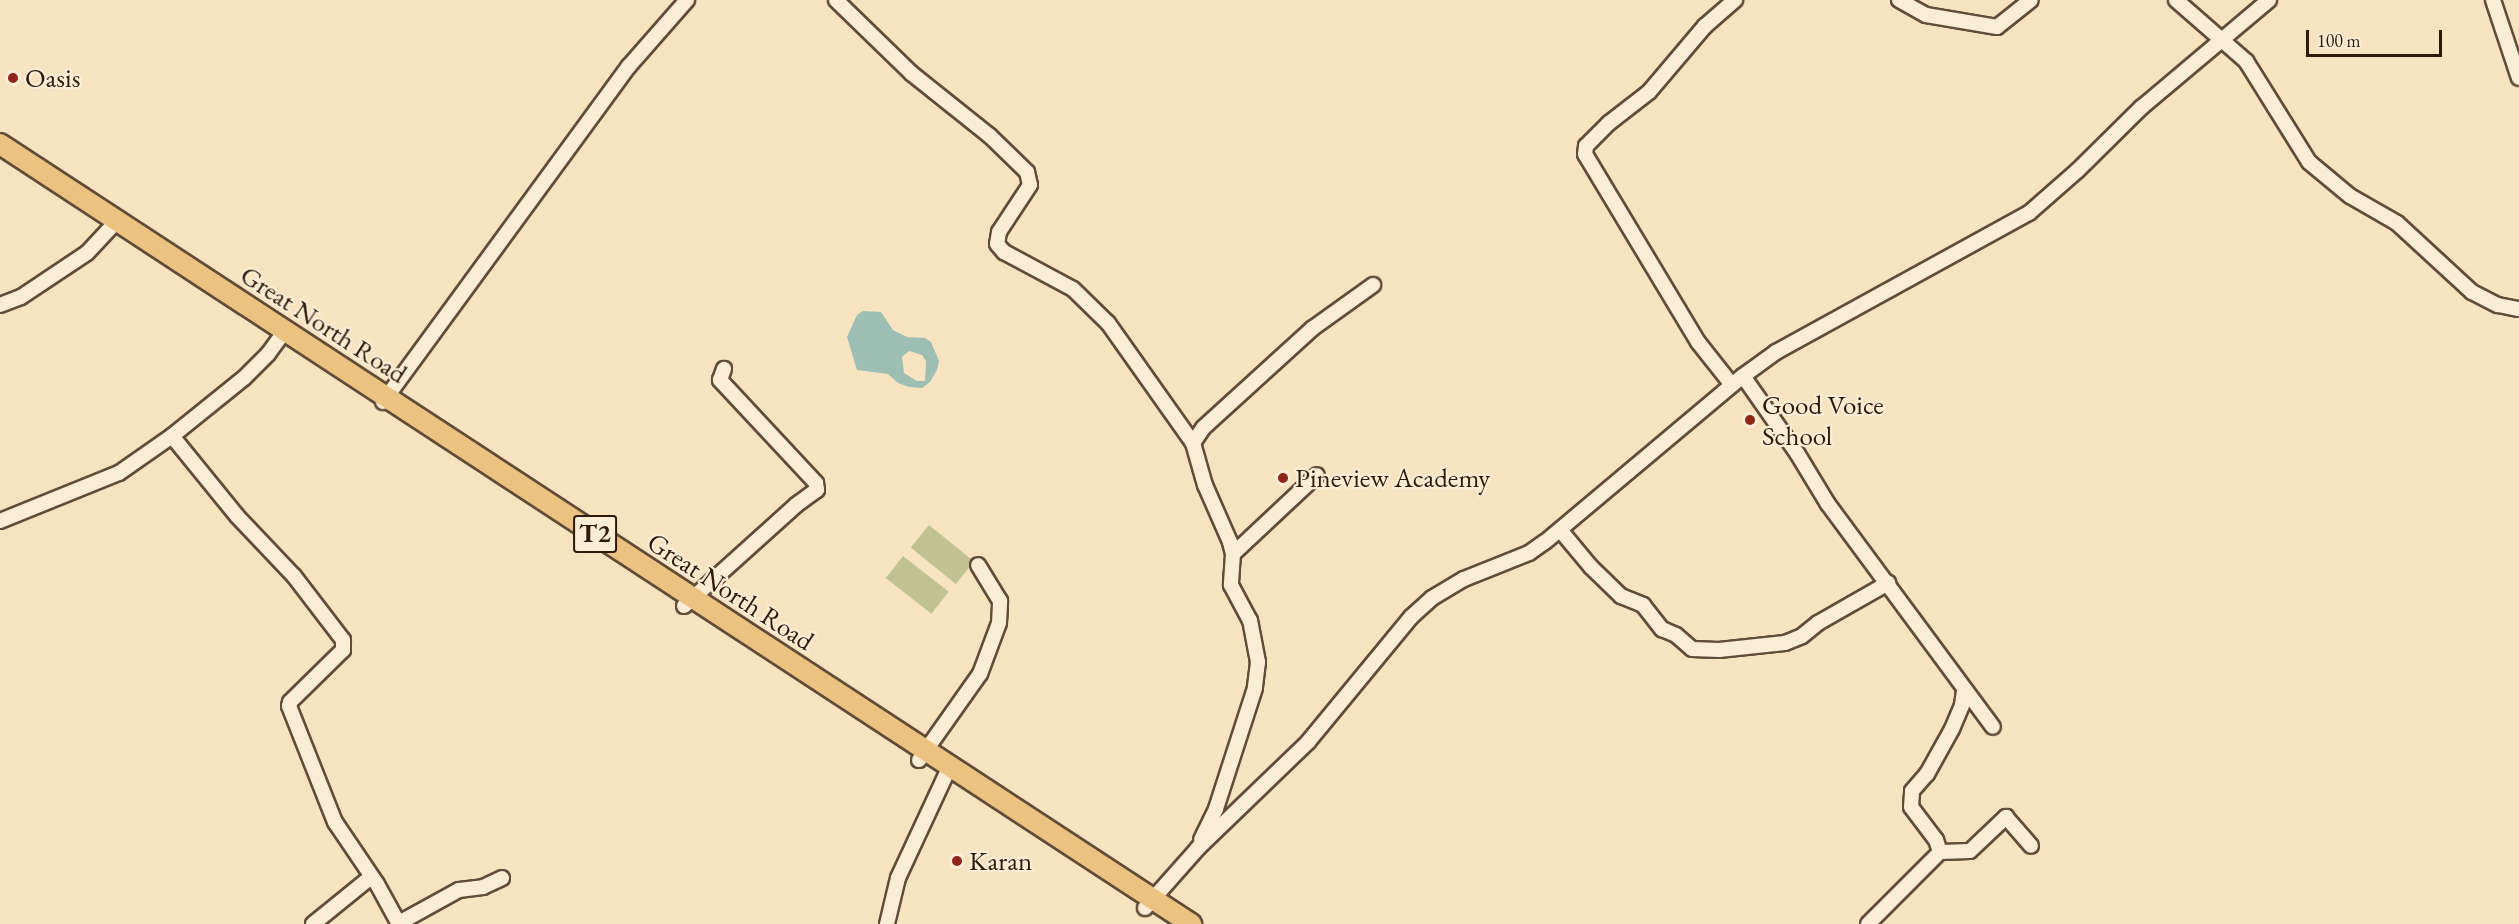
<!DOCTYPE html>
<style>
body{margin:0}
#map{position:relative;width:2519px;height:924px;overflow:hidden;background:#f8e3c0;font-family:"EB Garamond",serif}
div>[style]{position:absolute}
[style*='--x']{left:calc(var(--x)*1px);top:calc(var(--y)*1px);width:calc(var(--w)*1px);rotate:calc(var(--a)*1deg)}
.green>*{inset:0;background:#c0c391;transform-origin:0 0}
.water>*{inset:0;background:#9dbeb3}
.roads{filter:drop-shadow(2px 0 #614c38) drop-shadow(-2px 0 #614c38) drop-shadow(0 2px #614c38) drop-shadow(0 -2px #614c38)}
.minor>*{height:14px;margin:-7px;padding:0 7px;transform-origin:7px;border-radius:7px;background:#faedd6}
.highway>*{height:20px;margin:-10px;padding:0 10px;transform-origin:10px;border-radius:10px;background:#ecc280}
.dots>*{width:16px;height:16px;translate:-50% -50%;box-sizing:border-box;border:3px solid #faedd6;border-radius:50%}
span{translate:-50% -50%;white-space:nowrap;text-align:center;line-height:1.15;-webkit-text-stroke:4.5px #faedd6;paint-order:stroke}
.shield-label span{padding:2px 4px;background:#faedd6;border:2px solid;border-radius:4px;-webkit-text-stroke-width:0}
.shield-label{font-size:26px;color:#2f1a0a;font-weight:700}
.poi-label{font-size:27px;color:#2f1a0a}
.left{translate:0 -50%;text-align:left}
.street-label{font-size:27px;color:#2f1a0a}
.scale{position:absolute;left:2306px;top:30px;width:136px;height:27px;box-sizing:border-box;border:3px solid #2f1a0a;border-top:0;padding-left:8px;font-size:18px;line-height:21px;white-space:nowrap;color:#2f1a0a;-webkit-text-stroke:4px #faedd6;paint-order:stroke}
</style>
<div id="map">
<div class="green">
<div style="left:929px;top:525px;width:58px;height:29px;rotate:39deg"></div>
<div style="left:903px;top:556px;width:58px;height:28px;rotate:38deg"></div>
</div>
<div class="water">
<div style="clip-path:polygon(evenodd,863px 311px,881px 312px,893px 330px,907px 337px,925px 338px,931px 342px,939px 361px,937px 370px,930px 382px,922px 388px,909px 387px,898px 383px,888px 374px,857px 370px,847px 337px,857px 315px,863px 311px,909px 351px,922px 355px,926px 361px,925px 381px,917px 381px,904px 373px,902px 357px,909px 351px)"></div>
</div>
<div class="roads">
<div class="minor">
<div style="--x:836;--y:0;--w:105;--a:44.2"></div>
<div style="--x:911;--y:73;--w:101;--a:38.6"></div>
<div style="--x:990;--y:136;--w:52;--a:44.2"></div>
<div style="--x:1027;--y:172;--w:13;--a:77"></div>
<div style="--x:1030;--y:185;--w:56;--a:123.4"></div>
<div style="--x:999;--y:232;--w:12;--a:99"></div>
<div style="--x:997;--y:244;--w:11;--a:49"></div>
<div style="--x:1004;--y:252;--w:78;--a:28.2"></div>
<div style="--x:1073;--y:289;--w:49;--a:44.2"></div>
<div style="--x:1108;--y:323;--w:147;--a:54.7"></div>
<div style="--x:1193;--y:443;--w:44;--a:74.1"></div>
<div style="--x:1205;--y:485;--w:62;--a:66.3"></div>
<div style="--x:1230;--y:542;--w:12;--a:76"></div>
<div style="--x:1233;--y:554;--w:31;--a:94"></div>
<div style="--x:1231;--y:585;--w:40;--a:62"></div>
<div style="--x:1250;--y:620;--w:43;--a:79.2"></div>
<div style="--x:1258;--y:662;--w:26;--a:97"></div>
<div style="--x:1255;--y:688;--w:127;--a:107.9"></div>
<div style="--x:1216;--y:809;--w:34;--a:116"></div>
<div style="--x:1899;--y:0;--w:31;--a:29"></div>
<div style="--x:1926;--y:15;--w:72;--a:9.6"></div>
<div style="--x:1997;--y:27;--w:43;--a:-38.5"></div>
<div style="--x:2176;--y:0;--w:93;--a:41.1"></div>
<div style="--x:2246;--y:61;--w:119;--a:58"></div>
<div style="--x:2309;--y:162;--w:53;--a:39.7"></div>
<div style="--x:2350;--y:196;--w:54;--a:29.9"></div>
<div style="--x:2397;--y:223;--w:102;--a:42.6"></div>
<div style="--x:2472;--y:292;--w:29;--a:27"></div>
<div style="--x:2498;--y:305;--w:21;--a:11"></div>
<div style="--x:2493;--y:0;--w:82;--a:71.6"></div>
<div style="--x:0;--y:305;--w:22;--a:-21"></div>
<div style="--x:21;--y:297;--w:79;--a:-33.7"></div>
<div style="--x:87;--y:253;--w:34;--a:-47"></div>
<div style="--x:1743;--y:376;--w:94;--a:55"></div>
<div style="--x:1797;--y:453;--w:60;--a:58.7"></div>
<div style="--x:1828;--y:504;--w:277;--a:53.5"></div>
<div style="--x:1732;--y:385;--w:55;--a:-128.3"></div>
<div style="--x:1698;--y:342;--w:219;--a:-121"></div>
<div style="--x:1585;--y:154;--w:8;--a:-83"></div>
<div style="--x:1586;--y:146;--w:33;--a:-45"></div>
<div style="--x:1609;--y:123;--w:51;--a:-37.8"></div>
<div style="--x:1649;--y:92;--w:87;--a:-49.7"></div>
<div style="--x:1705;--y:26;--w:40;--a:-41"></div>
<div style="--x:383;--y:402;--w:416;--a:-53.8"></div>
<div style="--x:629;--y:66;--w:88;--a:-48.7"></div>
<div style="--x:172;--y:436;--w:103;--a:50.9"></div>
<div style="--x:237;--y:516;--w:83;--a:46.5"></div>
<div style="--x:294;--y:576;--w:81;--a:52.6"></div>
<div style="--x:343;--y:640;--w:10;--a:90"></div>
<div style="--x:343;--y:650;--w:74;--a:135.5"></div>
<div style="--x:290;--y:702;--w:4;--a:104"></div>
<div style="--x:289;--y:706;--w:125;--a:68.4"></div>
<div style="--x:335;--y:822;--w:75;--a:55.9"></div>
<div style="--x:377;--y:884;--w:46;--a:61.2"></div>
<div style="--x:1193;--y:443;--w:18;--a:-56"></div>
<div style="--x:1203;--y:428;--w:149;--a:-42.3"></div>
<div style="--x:1313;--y:328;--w:74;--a:-35.6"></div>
<div style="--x:0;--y:521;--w:128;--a:-22"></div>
<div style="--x:119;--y:473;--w:65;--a:-34.9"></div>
<div style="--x:172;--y:436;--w:92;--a:-38.9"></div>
<div style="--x:244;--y:378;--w:34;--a:-45"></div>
<div style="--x:268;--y:354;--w:29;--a:-54"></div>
<div style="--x:1561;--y:531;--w:47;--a:50.2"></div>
<div style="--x:1591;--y:567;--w:42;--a:44"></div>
<div style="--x:1621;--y:596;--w:24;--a:22"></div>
<div style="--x:1643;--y:605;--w:31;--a:52"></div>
<div style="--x:1662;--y:629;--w:15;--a:23"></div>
<div style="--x:1676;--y:635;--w:21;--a:41"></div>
<div style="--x:1692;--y:649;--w:27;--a:2"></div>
<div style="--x:1719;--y:650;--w:66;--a:-6.1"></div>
<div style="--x:1785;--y:643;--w:18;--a:-22"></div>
<div style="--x:1802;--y:636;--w:21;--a:-39"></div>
<div style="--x:1818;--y:623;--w:81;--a:-29.7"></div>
<div style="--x:1233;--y:554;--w:115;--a:-43.2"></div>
<div style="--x:684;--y:606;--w:151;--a:-42"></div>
<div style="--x:796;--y:505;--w:26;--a:-36"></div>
<div style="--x:817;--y:490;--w:7;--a:-98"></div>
<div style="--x:816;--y:483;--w:141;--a:-133"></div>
<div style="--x:720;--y:380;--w:12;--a:-70"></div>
<div style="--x:919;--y:760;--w:105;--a:-54.7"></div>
<div style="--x:980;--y:674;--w:54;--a:-69.6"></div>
<div style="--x:999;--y:623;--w:22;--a:-87"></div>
<div style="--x:1000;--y:601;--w:42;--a:-121.4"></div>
<div style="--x:1940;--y:852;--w:13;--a:-108"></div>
<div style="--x:1936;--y:840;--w:41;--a:-127.1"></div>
<div style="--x:1911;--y:807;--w:16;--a:-86"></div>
<div style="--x:1912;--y:791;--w:23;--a:-49"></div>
<div style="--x:1927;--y:774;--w:51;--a:-60.9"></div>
<div style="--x:1952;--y:729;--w:26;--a:-67"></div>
<div style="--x:1962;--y:705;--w:15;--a:-82"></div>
<div style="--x:1145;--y:908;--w:80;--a:-48.5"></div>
<div style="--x:1198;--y:848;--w:153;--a:-43.9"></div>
<div style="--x:1308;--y:742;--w:162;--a:-50.5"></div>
<div style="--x:1411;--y:617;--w:28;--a:-42"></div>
<div style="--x:1432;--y:598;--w:37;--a:-31"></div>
<div style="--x:1464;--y:579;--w:70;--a:-21.8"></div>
<div style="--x:1529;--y:553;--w:19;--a:-35"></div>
<div style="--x:1545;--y:542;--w:258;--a:-40"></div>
<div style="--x:1743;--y:376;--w:41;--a:-36"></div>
<div style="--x:1776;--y:352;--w:289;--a:-28.8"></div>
<div style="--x:2029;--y:213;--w:64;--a:-41.2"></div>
<div style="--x:2077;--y:171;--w:91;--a:-44.6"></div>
<div style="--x:2142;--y:107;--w:166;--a:-40.1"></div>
<div style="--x:399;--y:923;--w:68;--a:-28.8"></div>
<div style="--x:459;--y:890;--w:24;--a:-7"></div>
<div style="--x:483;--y:887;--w:21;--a:-25"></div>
<div style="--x:313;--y:924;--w:75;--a:-39"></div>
<div style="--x:887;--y:924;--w:47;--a:-76.6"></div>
<div style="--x:898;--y:878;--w:123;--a:-65.1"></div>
<div style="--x:1868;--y:924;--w:102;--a:-45"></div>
<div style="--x:1940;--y:852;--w:30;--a:-2"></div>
<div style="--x:1970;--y:851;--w:50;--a:-43.4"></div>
<div style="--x:2006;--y:817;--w:38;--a:49"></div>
</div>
<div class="highway">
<div style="--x:0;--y:144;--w:1424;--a:33.22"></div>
</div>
</div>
<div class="dots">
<div style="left:13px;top:78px;background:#8f2418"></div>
<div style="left:1750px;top:420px;background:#8f2418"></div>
<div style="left:1283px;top:478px;background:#8f2418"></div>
<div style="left:957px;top:861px;background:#8f2418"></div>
</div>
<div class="shield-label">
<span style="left:595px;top:534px">T2</span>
</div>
<div class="poi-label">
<span class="left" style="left:25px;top:78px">Oasis</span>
<span class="left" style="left:1762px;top:420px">Good Voice<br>School</span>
<span class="left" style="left:1295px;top:478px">Pineview Academy</span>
<span class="left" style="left:969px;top:861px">Karan</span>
</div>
<div class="street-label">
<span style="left:324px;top:324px;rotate:33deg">Great North Road</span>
<span style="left:731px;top:591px;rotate:33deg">Great North Road</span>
</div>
<div class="scale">100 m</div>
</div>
